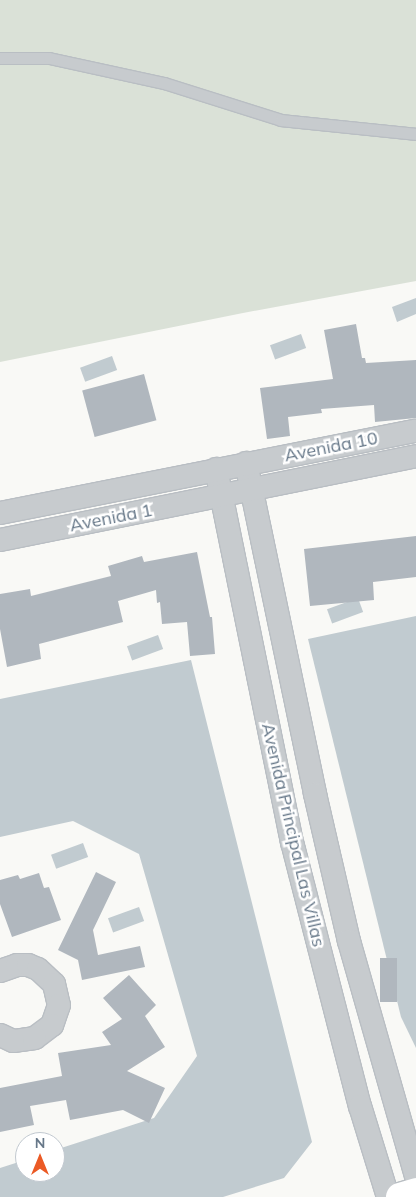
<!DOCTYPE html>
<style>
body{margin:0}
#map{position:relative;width:416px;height:1197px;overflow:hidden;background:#f9f9f6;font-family:Mulish,sans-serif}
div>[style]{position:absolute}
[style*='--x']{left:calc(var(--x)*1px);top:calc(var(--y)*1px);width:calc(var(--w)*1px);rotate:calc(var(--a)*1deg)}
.green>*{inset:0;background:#dae1d7}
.water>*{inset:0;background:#c1cbd0;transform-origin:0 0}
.building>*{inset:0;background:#b0b7be;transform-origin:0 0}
.roads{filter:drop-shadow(1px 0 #b9bec3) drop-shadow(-1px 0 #b9bec3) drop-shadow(0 1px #b9bec3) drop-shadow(0 -1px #b9bec3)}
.lane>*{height:11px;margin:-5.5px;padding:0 5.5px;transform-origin:5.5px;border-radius:5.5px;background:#c7cbce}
.street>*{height:22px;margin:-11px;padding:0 11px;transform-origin:11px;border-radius:11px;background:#c7cbce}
.secondary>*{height:28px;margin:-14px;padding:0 14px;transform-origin:14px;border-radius:14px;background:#fff}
span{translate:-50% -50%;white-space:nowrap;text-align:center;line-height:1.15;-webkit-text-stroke:5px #fff;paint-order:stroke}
.street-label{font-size:18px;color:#677889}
.north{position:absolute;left:15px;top:1132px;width:50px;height:50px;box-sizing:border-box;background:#fff;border:1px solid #c2c9d0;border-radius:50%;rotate:0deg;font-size:14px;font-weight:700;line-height:20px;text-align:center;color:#677889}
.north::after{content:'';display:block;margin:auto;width:18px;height:22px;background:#eb5a25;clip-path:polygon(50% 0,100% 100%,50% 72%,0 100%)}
</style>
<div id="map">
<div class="green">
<div style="clip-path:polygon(0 0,416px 0,416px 281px,243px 313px,0 362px)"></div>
</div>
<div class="water">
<div style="clip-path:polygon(416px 298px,416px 314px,397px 322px,392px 307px)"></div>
<div style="left:301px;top:334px;width:15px;height:33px;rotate:70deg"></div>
<div style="left:112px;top:356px;width:15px;height:34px;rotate:70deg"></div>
<div style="left:358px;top:598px;width:15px;height:33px;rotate:70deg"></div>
<div style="clip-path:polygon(416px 616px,416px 1048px,401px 1017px,308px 639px)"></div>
<div style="left:158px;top:635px;width:15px;height:33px;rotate:70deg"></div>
<div style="clip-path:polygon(191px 660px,312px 1142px,284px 1178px,223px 1197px,0 1197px,0 1168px,25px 1160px,25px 1172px,55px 1172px,55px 1150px,154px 1118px,197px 1056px,139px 854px,73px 821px,0 837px,0 699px)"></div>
<div style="left:83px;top:843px;width:15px;height:34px;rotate:70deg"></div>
<div style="left:139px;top:907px;width:15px;height:33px;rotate:70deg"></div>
</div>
<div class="building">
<div style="clip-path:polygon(356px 324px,362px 358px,365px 358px,366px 363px,416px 360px,416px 418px,375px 422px,374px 405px,321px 409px,322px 413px,288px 417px,290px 436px,267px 439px,260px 388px,333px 379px,324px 330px)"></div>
<div style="left:144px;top:374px;width:48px;height:64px;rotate:75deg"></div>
<div style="clip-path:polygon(416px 536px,416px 577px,373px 582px,374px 600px,310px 606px,304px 549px)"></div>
<div style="clip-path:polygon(197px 552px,210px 617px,212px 617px,215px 654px,190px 656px,187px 622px,162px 624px,160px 602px,157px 603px,156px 590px,118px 601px,123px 622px,39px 644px,41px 659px,7px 667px,0 629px,0 594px,30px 589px,31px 596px,111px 576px,108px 566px,142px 556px,144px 562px)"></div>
<div style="clip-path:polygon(96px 872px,116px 882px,93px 930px,98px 955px,140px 946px,145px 967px,82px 980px,78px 960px,58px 950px)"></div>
<div style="clip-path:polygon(39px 873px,44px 888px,49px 887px,61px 920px,12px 937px,0 904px,0 880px,18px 875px,20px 879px)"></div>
<div style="left:380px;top:958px;width:17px;height:44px"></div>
<div style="clip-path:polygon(129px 975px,156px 1005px,145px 1016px,165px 1047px,127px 1071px,165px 1088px,149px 1123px,123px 1110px,70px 1120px,66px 1100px,30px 1106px,34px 1125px,0 1132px,0 1088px,62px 1076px,58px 1053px,111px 1045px,102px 1032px,122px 1019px,103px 998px)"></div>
</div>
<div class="roads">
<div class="lane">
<div style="--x:0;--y:58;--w:49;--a:0"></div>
<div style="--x:49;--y:58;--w:118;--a:12.3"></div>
<div style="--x:164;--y:83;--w:123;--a:17.5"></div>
<div style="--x:281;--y:120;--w:136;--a:5.9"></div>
</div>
<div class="street">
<div style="--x:246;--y:463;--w:338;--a:78.2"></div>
<div style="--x:315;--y:794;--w:151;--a:77"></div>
<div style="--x:349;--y:941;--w:244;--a:74.1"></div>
<div style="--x:216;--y:469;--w:381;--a:78.5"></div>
<div style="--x:292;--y:842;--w:273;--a:75.6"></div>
<div style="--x:360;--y:1106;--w:95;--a:72.9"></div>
<div style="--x:0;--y:513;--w:424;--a:-11.2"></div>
<div style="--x:0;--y:540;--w:424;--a:-11.4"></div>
<div style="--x:0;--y:971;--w:18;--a:-19"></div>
<div style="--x:17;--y:965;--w:11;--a:0"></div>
<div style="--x:28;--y:965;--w:11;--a:22"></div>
<div style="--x:38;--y:969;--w:22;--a:43"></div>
<div style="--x:54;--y:984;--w:22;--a:77"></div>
<div style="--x:59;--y:1005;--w:21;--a:109"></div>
<div style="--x:52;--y:1025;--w:21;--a:143"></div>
<div style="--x:35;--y:1038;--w:22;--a:172"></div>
<div style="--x:13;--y:1041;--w:14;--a:-155"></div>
</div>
<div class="secondary">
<div style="--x:400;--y:1197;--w:17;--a:-17"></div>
</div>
</div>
<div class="street-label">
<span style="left:331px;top:447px;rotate:-11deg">Avenida 10</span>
<span style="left:111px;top:518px;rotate:-11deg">Avenida 1</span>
<span style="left:293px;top:835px;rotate:77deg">Avenida Principal Las Villas</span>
</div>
<div class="north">N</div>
</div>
